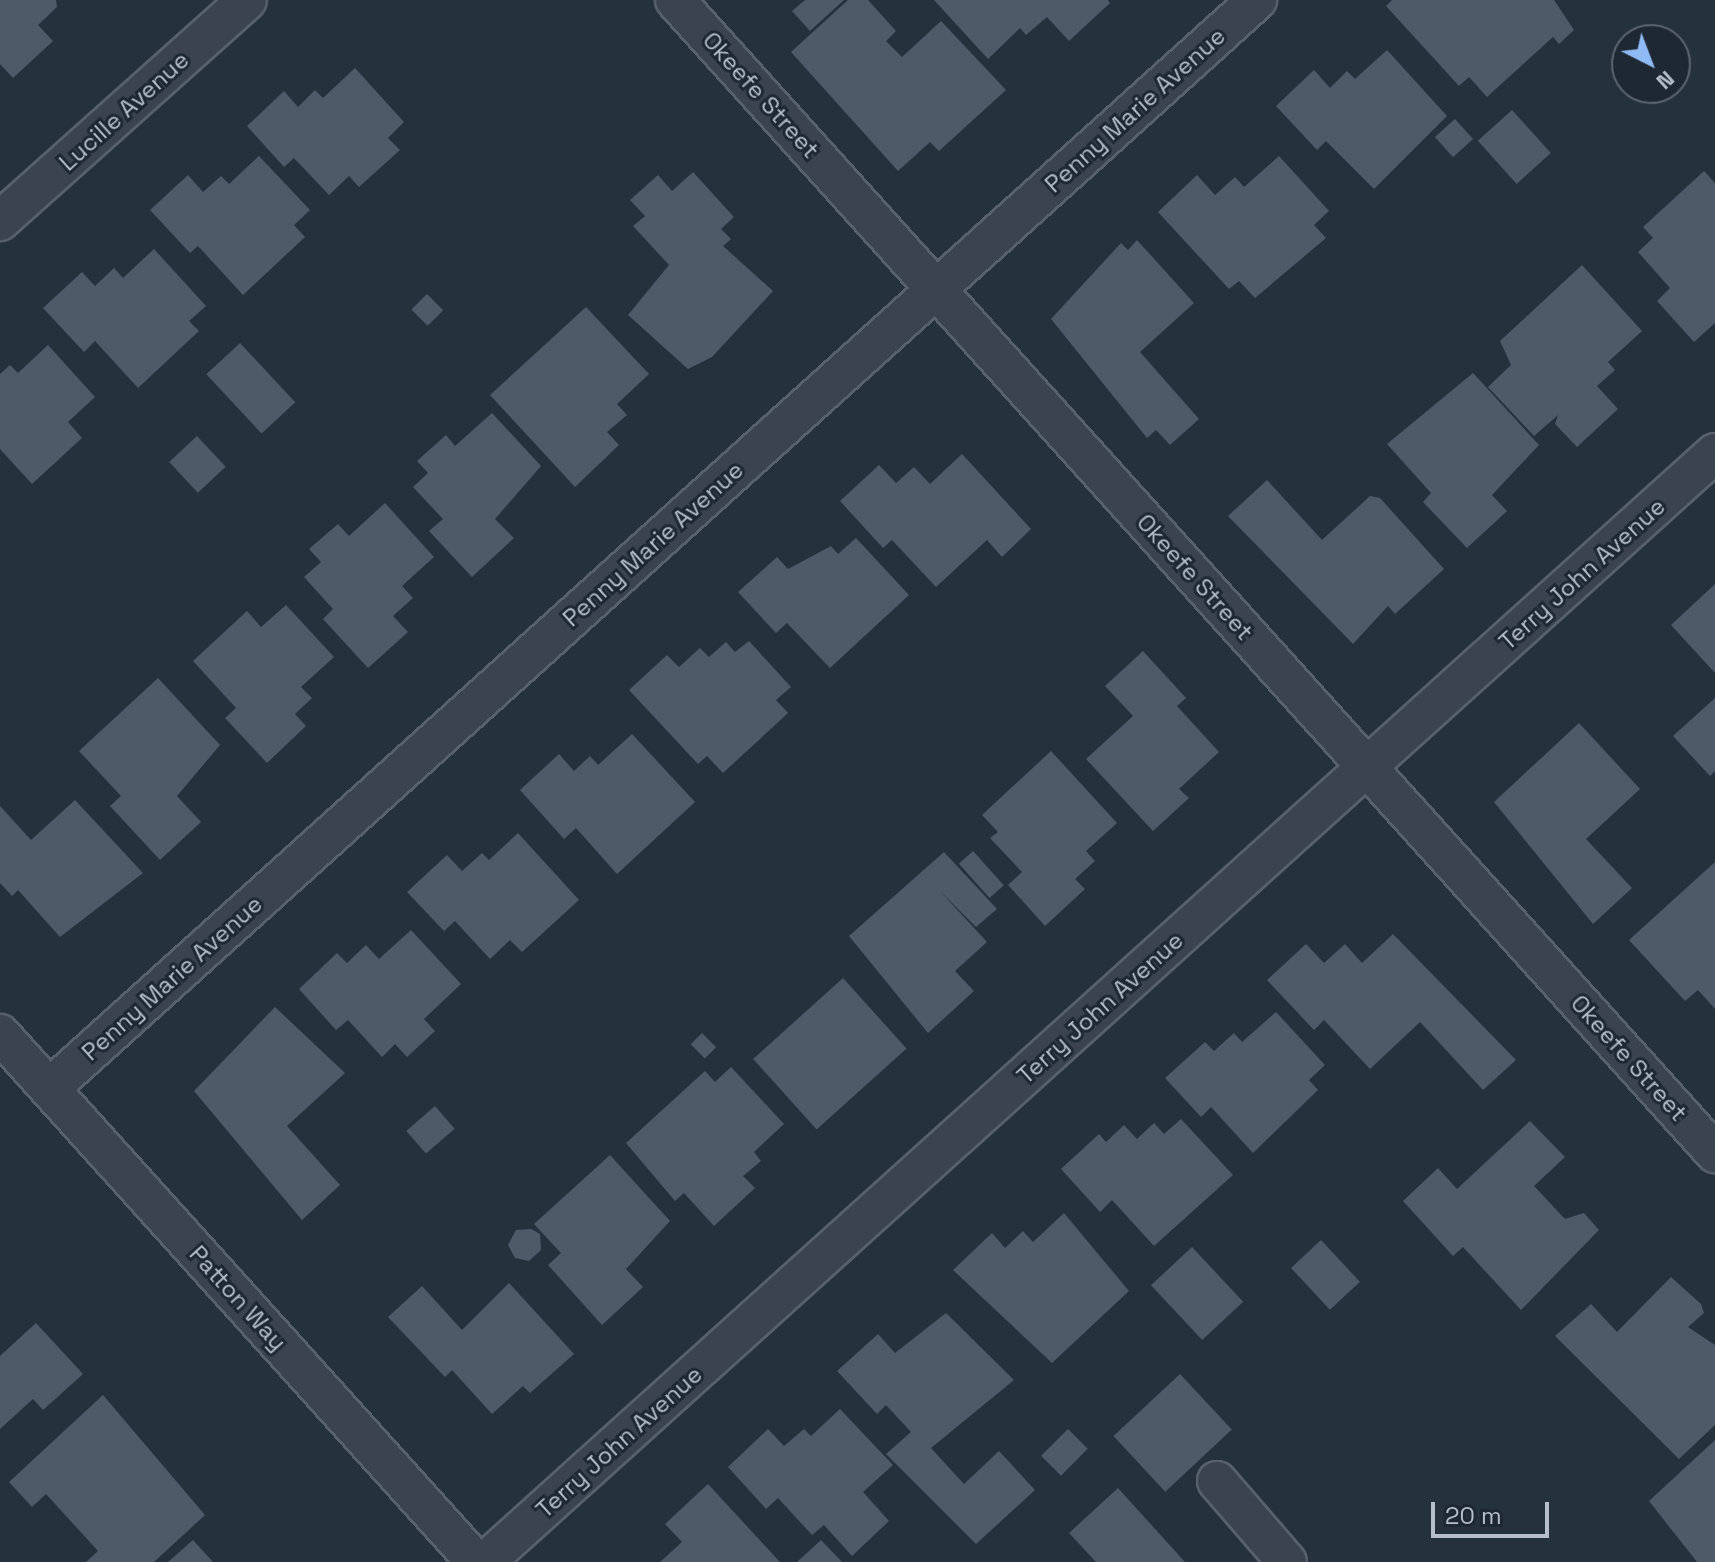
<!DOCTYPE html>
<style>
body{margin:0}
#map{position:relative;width:1715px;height:1562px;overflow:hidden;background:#26313e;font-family:"Space Grotesk",sans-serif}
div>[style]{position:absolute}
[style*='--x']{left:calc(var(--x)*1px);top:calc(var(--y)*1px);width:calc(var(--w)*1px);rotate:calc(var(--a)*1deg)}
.building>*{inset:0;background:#4f5a69;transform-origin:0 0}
.roads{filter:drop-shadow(2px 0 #57616c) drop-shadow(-2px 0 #57616c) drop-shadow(0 2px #57616c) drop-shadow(0 -2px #57616c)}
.minor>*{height:38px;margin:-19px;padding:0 19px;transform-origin:19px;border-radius:19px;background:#3a434e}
span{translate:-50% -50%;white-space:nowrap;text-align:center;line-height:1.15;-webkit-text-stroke:6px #1e2833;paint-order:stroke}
.street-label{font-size:24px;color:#b6bec9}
.north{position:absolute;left:1611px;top:24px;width:80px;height:80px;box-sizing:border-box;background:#1e2833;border:2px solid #5b646f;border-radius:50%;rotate:138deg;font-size:22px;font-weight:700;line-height:32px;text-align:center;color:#b6bec9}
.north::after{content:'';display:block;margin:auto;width:28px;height:36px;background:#90baf4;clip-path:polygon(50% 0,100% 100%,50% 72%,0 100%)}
.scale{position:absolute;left:1431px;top:1502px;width:118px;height:36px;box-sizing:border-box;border:4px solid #b6bec9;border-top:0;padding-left:10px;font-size:24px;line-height:28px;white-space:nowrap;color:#b6bec9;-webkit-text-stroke:6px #1e2833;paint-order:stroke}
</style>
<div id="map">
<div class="building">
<div style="clip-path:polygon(0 0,56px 0,57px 7px,38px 25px,53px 41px,13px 78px,0 64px)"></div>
<div style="clip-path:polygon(805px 0,844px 0,810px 31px,792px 11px)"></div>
<div style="clip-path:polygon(848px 0,868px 0,896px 31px,886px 41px,902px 57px,941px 21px,1006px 90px,939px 151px,930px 142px,898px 171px,791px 52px)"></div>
<div style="clip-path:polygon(934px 0,1108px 0,1110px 3px,1069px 41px,1047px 17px,1026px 35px,1020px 28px,988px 59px)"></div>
<div style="clip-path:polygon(1392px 0,1554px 0,1574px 30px,1559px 44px,1553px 37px,1487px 97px,1469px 77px,1459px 86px,1386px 6px)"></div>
<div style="clip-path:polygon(1387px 50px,1447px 116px,1374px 189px,1326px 141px,1317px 150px,1276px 106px,1314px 70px,1330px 88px,1347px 71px,1355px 79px)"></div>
<div style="clip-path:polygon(355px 68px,404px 122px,388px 138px,400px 150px,359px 187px,349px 176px,329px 195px,294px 158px,284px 167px,247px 126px,284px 91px,298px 107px,315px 90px,323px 98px)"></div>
<div style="left:1512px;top:110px;width:58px;height:46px;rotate:48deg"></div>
<div style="left:1455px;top:119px;width:27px;height:27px;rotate:48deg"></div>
<div style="clip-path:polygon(259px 156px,310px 210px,294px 225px,305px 237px,243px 295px,198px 246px,190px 253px,150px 210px,188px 175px,203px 192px,221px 176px,229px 184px)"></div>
<div style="clip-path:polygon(1279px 156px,1329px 211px,1314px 225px,1326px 238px,1255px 298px,1239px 281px,1229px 289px,1158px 212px,1197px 175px,1215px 195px,1235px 177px,1244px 187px)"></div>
<div style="clip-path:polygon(1704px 171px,1715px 183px,1715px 323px,1694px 342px,1657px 301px,1670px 288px,1638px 252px,1653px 238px,1643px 227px)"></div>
<div style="clip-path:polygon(693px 172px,734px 217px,721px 229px,731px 239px,723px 246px,773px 291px,712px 357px,688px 369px,628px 315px,669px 265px,633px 226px,645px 216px,630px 200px,658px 175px,672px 191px)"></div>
<div style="clip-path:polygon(1137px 240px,1194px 303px,1140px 352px,1199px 419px,1170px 445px,1156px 430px,1147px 438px,1051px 319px,1121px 243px,1128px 250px)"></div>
<div style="clip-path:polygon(154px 249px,206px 306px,189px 321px,199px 331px,138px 388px,95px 341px,84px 352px,43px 308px,82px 272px,95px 286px,114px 268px,123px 278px)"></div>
<div style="clip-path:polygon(1582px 265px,1642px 331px,1608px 362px,1615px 370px,1597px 386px,1618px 409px,1577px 447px,1555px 424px,1558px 415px,1534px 436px,1488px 387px,1511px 365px,1500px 341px)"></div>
<div style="left:427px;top:294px;width:23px;height:22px;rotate:45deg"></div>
<div style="clip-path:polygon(586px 307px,649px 374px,617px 404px,627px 415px,607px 432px,619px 445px,575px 487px,490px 395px)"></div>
<div style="left:240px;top:343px;width:81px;height:46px;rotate:47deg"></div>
<div style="clip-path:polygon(48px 345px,95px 397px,68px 422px,82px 438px,32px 484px,0 449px,0 374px,10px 365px,18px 373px)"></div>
<div style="clip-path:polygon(1473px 373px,1539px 445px,1492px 495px,1507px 511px,1467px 548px,1423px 502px,1431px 493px,1387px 444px)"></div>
<div style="clip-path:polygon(492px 413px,541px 466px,495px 519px,514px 538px,472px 577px,429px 531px,443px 519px,413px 487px,428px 473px,417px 461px,446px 435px,455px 446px)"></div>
<div style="left:197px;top:436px;width:42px;height:38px;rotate:47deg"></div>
<div style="clip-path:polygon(962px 454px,1031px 529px,1002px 557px,987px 540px,936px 587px,892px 540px,883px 548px,840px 501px,879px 465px,896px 483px,914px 467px,930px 484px)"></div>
<div style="clip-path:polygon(1267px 480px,1322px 540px,1370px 496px,1380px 498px,1444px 569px,1395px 614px,1388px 606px,1353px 644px,1228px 516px)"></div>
<div style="clip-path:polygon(385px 503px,434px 557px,402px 586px,413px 598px,393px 616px,408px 632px,368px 668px,323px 619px,333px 609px,304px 577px,321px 562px,309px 549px,338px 524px,349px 536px)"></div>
<div style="clip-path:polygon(856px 538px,909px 595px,830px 668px,787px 623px,776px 633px,738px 592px,777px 557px,788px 569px,831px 546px,838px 554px)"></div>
<div style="clip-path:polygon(1715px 584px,1715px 673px,1671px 625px)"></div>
<div style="clip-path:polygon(286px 605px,334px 657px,301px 687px,312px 698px,295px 714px,306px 726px,267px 763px,225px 718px,236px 708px,193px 661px,247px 611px,261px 627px)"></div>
<div style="clip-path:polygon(749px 641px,791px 687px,776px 700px,788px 713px,723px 773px,707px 756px,698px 764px,629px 690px,667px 655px,679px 667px,700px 648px,709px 657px,726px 642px,735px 652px)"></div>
<div style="clip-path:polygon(1143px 651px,1186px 698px,1177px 706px,1219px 752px,1179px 789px,1189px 798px,1153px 831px,1086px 759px,1133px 716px,1105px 686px)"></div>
<div style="clip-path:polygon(158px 678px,220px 745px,177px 796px,201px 822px,160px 860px,110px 806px,121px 796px,79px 751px)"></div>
<div style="clip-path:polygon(1715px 698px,1715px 771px,1710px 776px,1673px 736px)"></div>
<div style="clip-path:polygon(1579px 723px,1640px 789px,1586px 839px,1632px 888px,1593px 924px,1494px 802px)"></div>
<div style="clip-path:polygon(632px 734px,695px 802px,617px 874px,576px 828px,564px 839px,520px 790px,559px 754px,574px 771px,590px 756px,598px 765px)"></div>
<div style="clip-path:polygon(1051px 751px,1117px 823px,1086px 851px,1095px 861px,1075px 879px,1085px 889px,1045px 926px,1008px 885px,1022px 872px,990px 838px,998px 832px,982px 815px)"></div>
<div style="clip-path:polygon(75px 800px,143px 873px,60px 937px,18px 890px,12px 896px,0 883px,0 806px,31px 840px)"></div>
<div style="clip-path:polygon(518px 833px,579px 900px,522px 952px,510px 940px,490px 959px,455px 921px,444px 931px,407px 892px,447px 855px,462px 871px,482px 853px,489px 860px)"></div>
<div style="left:973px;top:851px;width:46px;height:19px;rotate:48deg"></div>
<div style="clip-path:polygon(944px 852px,997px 909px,976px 927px,939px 890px,987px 942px,955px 971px,974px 991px,928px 1033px,849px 936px)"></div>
<div style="clip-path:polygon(1715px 862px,1715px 1009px,1698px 990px,1685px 1001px,1629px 940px)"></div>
<div style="clip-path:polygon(411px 930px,461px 984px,424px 1019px,435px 1031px,407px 1057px,395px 1044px,382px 1057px,348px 1020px,336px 1030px,299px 989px,337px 953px,347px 963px,366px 945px,379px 959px)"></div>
<div style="clip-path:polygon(1393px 934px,1516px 1060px,1483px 1090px,1420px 1022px,1370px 1069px,1324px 1020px,1314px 1030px,1267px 980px,1306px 944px,1324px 963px,1345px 944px,1362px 963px)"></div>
<div style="left:843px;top:978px;width:95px;height:121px;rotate:48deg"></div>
<div style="clip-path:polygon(275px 1007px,345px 1073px,287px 1126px,340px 1185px,302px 1220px,194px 1091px)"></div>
<div style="clip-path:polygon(1276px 1012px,1325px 1065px,1309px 1080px,1318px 1090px,1253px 1153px,1211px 1107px,1201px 1117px,1165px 1078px,1205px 1042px,1214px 1051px,1234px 1033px,1242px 1042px)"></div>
<div style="left:702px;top:1033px;width:20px;height:16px;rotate:45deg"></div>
<div style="clip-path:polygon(731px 1067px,784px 1124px,754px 1152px,761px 1161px,743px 1176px,755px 1188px,714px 1226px,684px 1193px,675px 1201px,626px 1143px,705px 1071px,715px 1082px)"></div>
<div style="left:435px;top:1106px;width:30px;height:38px;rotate:49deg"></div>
<div style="clip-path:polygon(1181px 1119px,1233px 1175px,1154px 1246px,1112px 1200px,1100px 1212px,1061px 1169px,1099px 1134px,1106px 1142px,1124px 1125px,1137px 1139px,1154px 1123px,1164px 1134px)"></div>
<div style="clip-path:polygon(1530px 1121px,1565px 1157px,1534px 1186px,1565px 1219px,1584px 1213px,1599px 1230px,1521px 1310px,1463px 1247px,1453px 1256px,1403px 1201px,1438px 1168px,1457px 1189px)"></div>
<div style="clip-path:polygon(610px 1155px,670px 1221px,626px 1269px,643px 1287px,602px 1325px,548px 1265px,561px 1253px,534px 1224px)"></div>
<div style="clip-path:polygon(1064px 1213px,1129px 1291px,1052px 1363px,953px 1270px,992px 1233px,1005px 1248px,1023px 1231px,1033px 1242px)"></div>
<div style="clip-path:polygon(531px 1229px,540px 1234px,541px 1250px,529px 1261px,515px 1258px,508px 1245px,516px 1230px)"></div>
<div style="left:1321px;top:1240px;width:57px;height:41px;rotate:47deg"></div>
<div style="left:1192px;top:1247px;width:75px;height:56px;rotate:47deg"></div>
<div style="clip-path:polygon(1671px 1277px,1701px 1304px,1704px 1313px,1688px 1327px,1715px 1345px,1715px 1425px,1679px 1459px,1555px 1336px,1591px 1304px,1617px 1332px)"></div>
<div style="clip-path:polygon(509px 1283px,574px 1354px,530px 1393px,523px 1386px,492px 1414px,452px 1370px,445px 1377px,388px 1317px,422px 1286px,462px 1330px)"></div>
<div style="clip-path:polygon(946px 1313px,1014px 1380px,931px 1448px,964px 1484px,999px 1451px,1035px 1490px,976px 1544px,886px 1454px,911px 1432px,886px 1405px,877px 1414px,837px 1371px,878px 1334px,895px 1353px)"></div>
<div style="clip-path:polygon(36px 1323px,83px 1374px,43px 1410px,33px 1399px,0 1429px,0 1356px)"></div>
<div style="left:1180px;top:1374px;width:76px;height:91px;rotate:47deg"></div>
<div style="clip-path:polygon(103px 1395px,205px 1515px,154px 1562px,86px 1562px,98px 1551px,46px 1494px,32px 1507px,9px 1482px)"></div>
<div style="clip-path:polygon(840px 1409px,893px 1465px,863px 1492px,889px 1521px,852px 1556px,824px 1525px,812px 1535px,778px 1498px,766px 1509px,728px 1467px,768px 1429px,784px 1446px,804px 1429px,811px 1436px)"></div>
<div style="left:1068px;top:1429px;width:28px;height:38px;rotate:45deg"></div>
<div style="clip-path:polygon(1715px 1440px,1715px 1562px,1697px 1562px,1649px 1501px)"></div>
<div style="clip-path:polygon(708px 1484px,780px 1562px,660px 1562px,682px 1542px,665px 1524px)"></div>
<div style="clip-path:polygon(1118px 1488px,1185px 1562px,1096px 1562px,1069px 1533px)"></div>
<div style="clip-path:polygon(193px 1540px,213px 1562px,168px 1562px)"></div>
<div style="clip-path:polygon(821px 1540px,842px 1562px,797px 1562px)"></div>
</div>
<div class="roads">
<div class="minor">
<div style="--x:675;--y:0;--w:1553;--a:47.95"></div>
<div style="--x:0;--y:221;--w:331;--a:-41.8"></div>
<div style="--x:0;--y:1034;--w:711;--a:47.96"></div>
<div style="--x:50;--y:1088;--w:1625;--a:-42.03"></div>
<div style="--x:1217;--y:1481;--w:107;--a:49.2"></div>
<div style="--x:485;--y:1562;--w:1656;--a:-42.04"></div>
</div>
</div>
<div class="street-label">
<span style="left:761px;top:95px;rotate:48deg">Okeefe Street</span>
<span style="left:1135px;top:110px;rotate:-42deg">Penny Marie Avenue</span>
<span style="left:124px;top:111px;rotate:-42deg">Lucille Avenue</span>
<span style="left:653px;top:544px;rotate:-42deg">Penny Marie Avenue</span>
<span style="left:1582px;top:574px;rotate:-42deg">Terry John Avenue</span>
<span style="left:1195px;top:577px;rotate:48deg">Okeefe Street</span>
<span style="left:172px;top:978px;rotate:-42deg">Penny Marie Avenue</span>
<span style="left:1100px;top:1008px;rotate:-42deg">Terry John Avenue</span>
<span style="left:1629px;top:1058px;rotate:48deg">Okeefe Street</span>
<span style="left:238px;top:1298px;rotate:48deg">Patton Way</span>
<span style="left:619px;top:1442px;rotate:-42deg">Terry John Avenue</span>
</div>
<div class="north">N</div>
<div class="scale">20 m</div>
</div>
